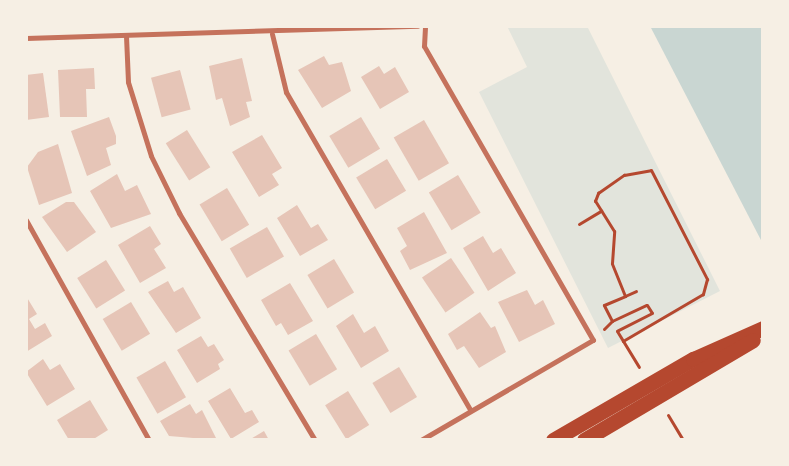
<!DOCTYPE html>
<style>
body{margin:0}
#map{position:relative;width:789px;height:466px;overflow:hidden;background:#f6efe4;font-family:"Roboto Condensed",sans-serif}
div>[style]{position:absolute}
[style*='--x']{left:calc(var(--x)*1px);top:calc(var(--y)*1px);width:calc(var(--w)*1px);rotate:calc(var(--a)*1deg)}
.green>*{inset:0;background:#e2e4dc}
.water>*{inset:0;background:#c9d6d2}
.building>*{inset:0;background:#e6c5b7;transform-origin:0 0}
.path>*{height:3px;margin:-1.5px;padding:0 1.5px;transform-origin:1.5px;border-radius:1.5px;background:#b5482f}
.minor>*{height:5px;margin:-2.5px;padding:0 2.5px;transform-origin:2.5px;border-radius:2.5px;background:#c5725c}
.motorway>*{height:15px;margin:-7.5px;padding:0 7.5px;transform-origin:7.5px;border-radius:7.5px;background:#b5482f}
span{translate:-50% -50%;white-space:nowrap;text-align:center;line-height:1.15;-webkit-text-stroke:4.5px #f6efe4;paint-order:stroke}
.frame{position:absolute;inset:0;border:28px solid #f6efe4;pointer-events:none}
</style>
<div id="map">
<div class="green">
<div style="clip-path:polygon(507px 26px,587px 26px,720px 291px,608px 348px,479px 92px,527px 67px)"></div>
</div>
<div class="water">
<div style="clip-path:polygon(650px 26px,763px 26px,763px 244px)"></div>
</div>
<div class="building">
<div style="clip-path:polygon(324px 56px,329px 65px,342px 62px,351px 91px,322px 108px,298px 70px)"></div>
<div style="clip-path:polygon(242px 58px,252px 101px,246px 102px,250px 117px,230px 126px,222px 98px,216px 100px,209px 66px)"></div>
<div style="clip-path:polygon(379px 66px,384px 74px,395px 67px,409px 92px,380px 109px,361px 77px)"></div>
<div style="clip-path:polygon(94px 68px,95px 89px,86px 89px,87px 117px,60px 117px,58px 70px)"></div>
<div style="left:180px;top:70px;width:41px;height:30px;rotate:75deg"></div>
<div style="clip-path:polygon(43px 73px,49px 117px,26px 120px,26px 75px)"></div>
<div style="clip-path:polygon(109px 117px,116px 136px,116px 144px,106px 148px,111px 165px,87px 176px,71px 131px)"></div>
<div style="left:361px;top:117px;width:37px;height:37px;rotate:59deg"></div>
<div style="left:424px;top:120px;width:50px;height:35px;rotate:60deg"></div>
<div style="left:187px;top:130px;width:44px;height:25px;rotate:58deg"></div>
<div style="clip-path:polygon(262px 135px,282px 168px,272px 174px,279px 185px,259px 197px,232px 152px)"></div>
<div style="clip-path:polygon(58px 144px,72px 193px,39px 205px,27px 167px,38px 152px)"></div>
<div style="left:387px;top:159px;width:37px;height:36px;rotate:59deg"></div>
<div style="clip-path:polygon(117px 174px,125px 191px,137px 185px,151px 214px,111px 228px,90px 191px)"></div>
<div style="left:458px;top:175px;width:44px;height:34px;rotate:59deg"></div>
<div style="left:227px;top:188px;width:43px;height:32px;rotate:59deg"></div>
<div style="clip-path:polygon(66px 202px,74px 202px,96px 232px,67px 252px,42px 217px)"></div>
<div style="clip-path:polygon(297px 205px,311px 228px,318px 224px,328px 240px,300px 256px,277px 218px)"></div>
<div style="clip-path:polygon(424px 212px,447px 253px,410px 270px,400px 251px,407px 246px,397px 228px)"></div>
<div style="clip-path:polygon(150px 226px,161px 244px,154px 249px,166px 268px,140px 283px,118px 245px)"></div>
<div style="left:267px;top:227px;width:34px;height:43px;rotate:60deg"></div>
<div style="clip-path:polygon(483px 236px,493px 253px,501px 248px,516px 273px,488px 291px,463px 248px)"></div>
<div style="left:451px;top:258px;width:42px;height:35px;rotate:56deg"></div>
<div style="left:334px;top:259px;width:39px;height:31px;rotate:59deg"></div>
<div style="left:106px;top:260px;width:36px;height:34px;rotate:58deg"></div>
<div style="clip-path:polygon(168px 281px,174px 292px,183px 287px,201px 318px,176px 333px,148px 292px)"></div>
<div style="clip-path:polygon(290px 283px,313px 321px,288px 335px,281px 323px,276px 326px,261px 300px)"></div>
<div style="clip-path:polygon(527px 290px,535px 305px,543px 300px,555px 324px,519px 342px,498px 302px)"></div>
<div style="clip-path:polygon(26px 296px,37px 314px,29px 319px,35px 329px,45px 323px,52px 336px,26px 352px)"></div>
<div style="left:131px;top:302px;width:37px;height:33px;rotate:59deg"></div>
<div style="clip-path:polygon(480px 312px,491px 328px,495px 326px,506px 352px,479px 368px,464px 346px,457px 350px,448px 334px)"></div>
<div style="clip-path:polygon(353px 314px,364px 333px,375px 326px,389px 351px,361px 368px,336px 326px)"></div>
<div style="left:316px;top:334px;width:41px;height:32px;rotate:59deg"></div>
<div style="clip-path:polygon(201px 336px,208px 347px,214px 344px,224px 360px,218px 364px,220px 369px,197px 383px,177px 350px)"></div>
<div style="clip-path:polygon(43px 359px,50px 370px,60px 364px,75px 389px,47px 406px,26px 372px)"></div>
<div style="left:165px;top:361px;width:42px;height:33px;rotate:60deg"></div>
<div style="left:399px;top:367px;width:35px;height:31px;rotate:59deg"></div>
<div style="clip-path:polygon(230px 388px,245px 413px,252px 410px,259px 422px,231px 439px,208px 401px)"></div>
<div style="left:348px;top:391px;width:40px;height:27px;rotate:58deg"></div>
<div style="clip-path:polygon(90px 400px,108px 430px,92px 440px,69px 440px,57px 420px)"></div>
<div style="clip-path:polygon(190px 404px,196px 414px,202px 410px,217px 440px,169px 436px,160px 421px)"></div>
<div style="clip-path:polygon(264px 431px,269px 440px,249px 440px)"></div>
</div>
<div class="path">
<div style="--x:579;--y:224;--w:26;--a:-31"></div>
<div style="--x:625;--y:296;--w:12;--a:-24"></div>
<div style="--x:612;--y:321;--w:38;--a:-25"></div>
<div style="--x:647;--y:305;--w:9;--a:58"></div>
<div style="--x:652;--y:313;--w:39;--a:153"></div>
<div style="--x:617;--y:331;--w:42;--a:58.6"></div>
<div style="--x:604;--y:329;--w:11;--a:-45"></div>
<div style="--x:612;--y:321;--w:18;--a:-117"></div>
<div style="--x:604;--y:305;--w:23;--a:-23"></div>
<div style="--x:625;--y:296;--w:35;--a:-112"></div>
<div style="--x:612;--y:263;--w:32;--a:-86"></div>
<div style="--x:614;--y:231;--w:36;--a:-122"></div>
<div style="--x:595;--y:201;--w:9;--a:-69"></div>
<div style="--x:598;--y:193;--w:32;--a:-35"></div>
<div style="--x:624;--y:175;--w:27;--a:-10"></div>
<div style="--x:651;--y:170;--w:123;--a:62.8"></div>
<div style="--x:707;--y:279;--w:16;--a:105"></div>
<div style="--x:703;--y:294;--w:93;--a:149.6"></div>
<div style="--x:668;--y:415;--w:29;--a:59"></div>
</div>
<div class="minor">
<div style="--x:272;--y:34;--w:60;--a:76.4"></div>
<div style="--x:286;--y:92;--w:367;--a:59.9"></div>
<div style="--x:126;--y:36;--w:46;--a:87.5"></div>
<div style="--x:128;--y:82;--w:77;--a:72.7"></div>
<div style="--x:151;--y:156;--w:64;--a:63.8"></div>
<div style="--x:179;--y:213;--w:265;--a:59.1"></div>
<div style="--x:26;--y:38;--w:392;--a:-1.8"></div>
<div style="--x:26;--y:220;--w:252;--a:60.8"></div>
<div style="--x:421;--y:440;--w:199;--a:-30.2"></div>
<div style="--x:593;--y:340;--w:339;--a:-119.9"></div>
<div style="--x:424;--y:46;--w:20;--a:-87"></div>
</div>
<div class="motorway">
<div style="--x:553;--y:440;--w:162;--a:-30.1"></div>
<div style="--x:693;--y:359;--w:77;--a:-23.9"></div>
<div style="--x:584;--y:440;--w:196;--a:-30.6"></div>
</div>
<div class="frame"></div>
</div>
